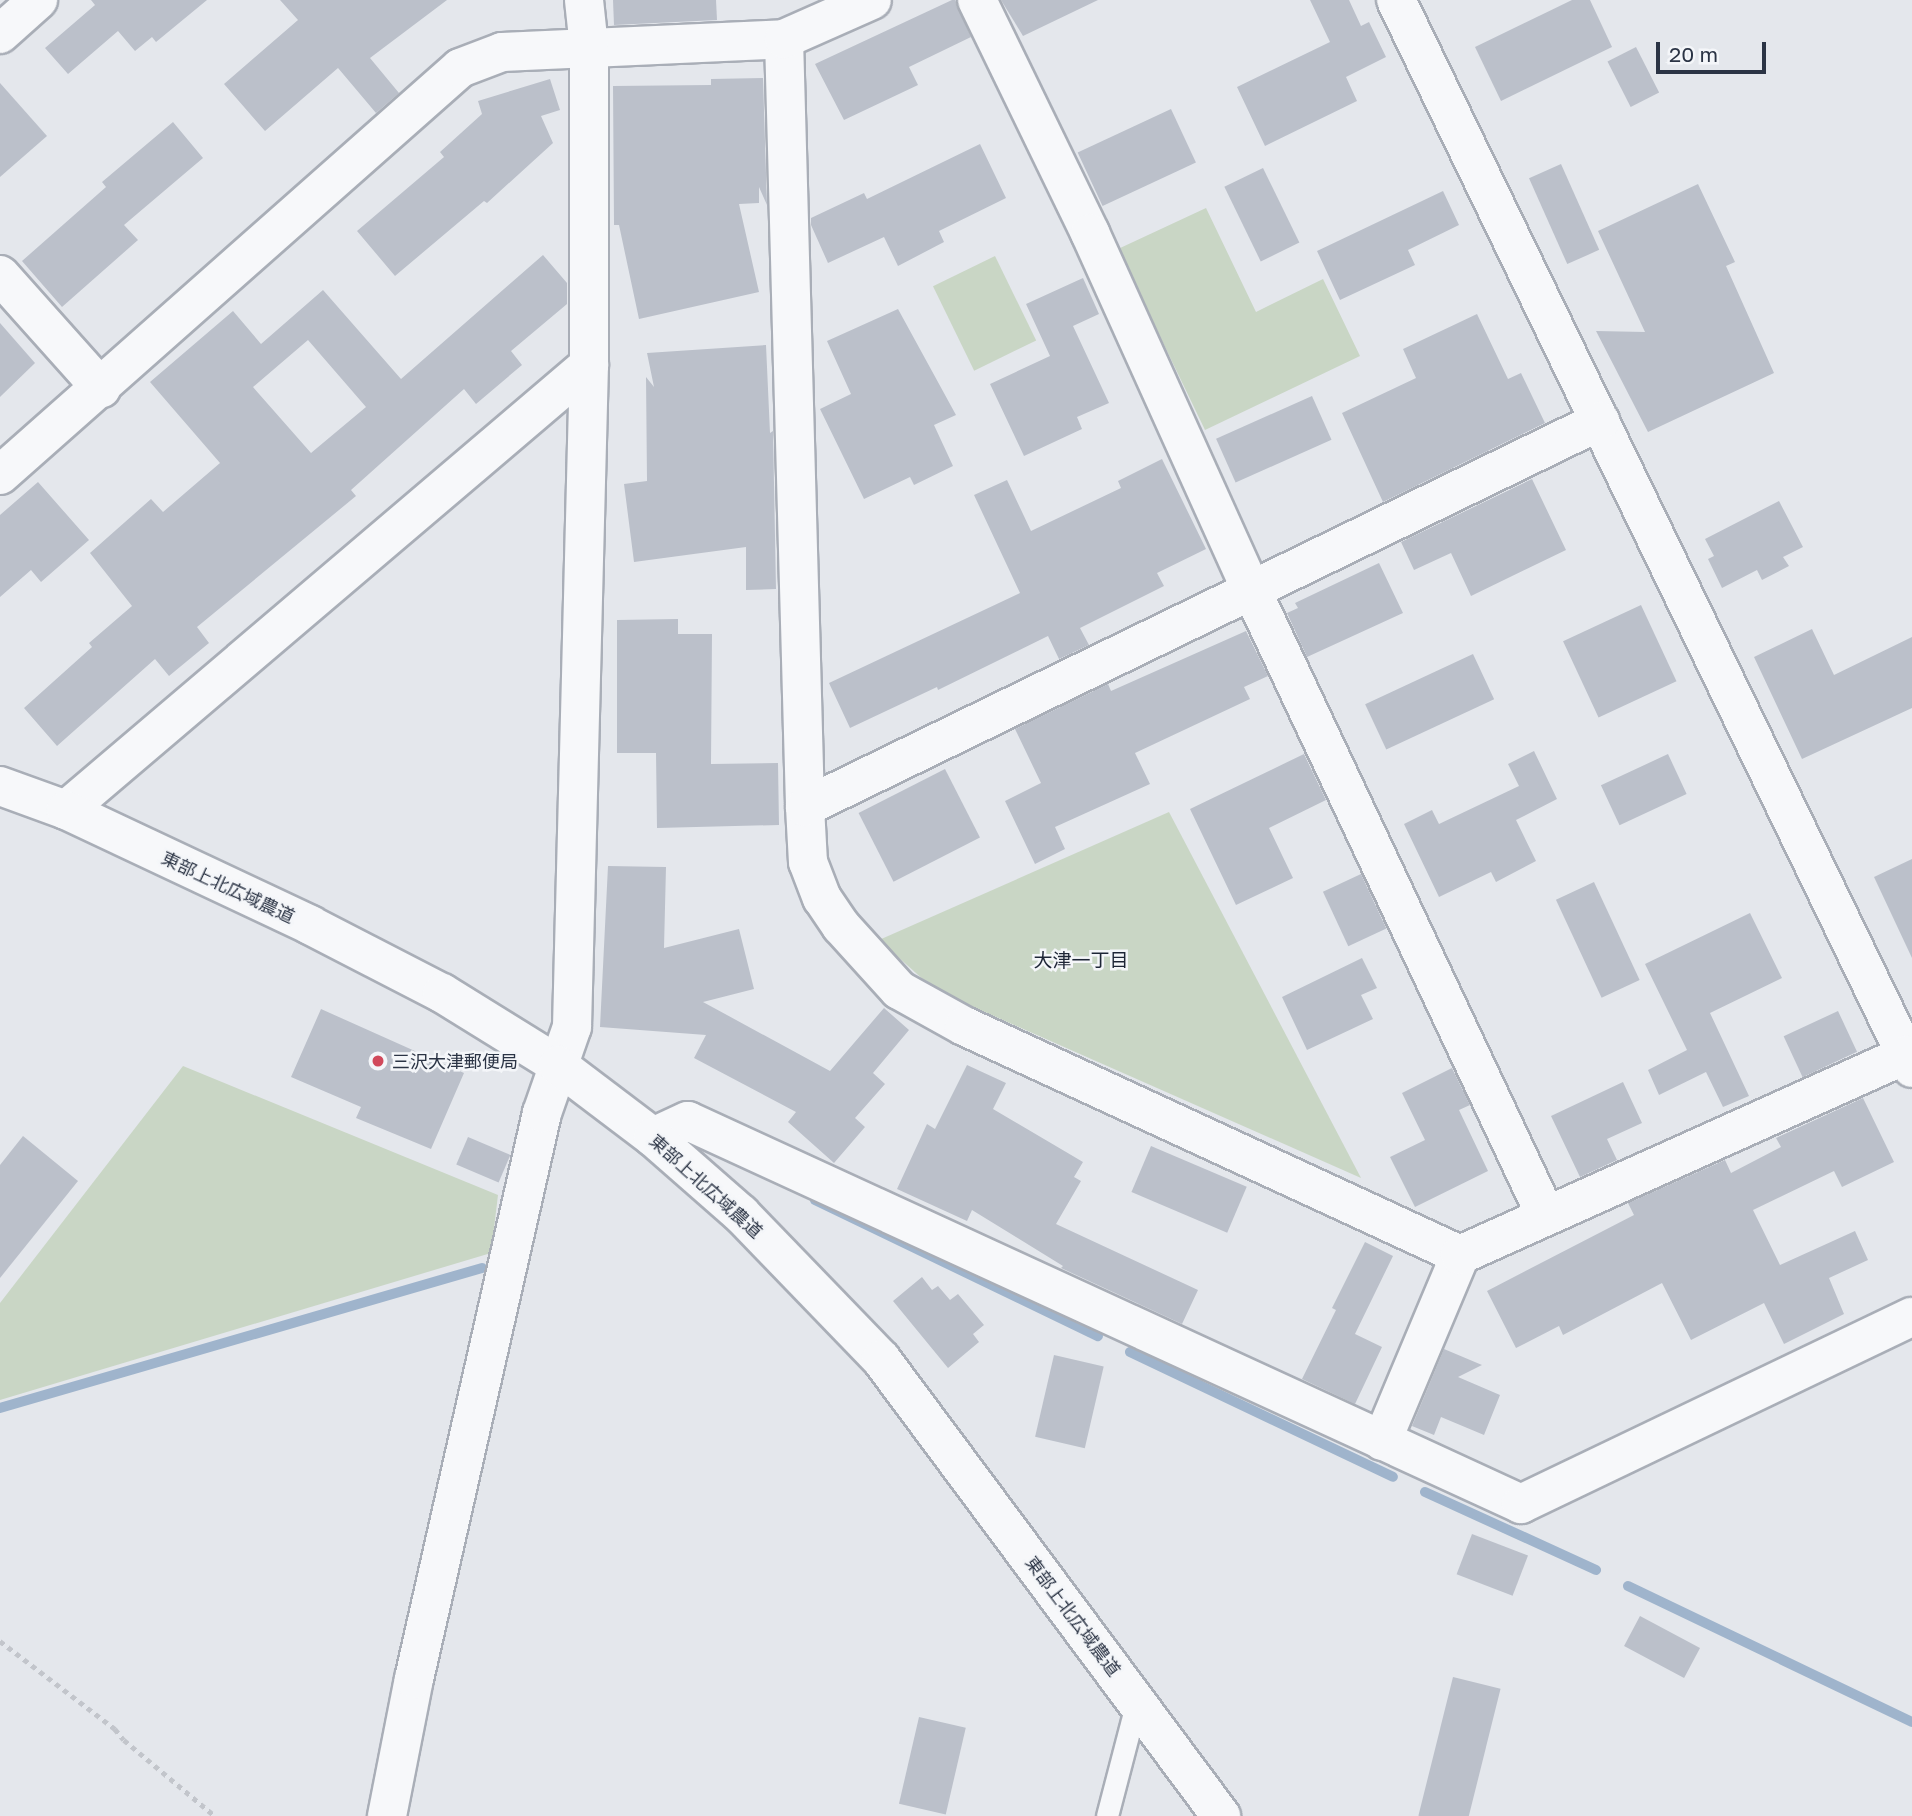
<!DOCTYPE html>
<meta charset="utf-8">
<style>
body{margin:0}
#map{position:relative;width:1912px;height:1816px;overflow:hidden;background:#e4e7ec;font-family:"Golos Text","Noto Sans JP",sans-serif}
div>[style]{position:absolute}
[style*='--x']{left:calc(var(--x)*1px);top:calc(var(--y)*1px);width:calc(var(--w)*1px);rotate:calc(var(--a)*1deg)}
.green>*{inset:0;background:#c9d6c5;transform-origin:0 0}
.stream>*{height:10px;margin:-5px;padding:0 5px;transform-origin:5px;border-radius:5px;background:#9fb4cc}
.building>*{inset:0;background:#bbc0ca;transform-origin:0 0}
.path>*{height:4.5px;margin-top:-2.25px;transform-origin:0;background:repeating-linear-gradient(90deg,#c2c5cb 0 5px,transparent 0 10px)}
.roads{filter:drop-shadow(2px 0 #a9aeb7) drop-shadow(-2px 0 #a9aeb7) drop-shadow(0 2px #a9aeb7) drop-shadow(0 -2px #a9aeb7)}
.service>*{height:21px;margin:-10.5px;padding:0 10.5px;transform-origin:10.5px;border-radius:10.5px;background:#f7f8fa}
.minor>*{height:38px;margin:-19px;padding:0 19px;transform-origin:19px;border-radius:19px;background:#f7f8fa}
.tertiary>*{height:38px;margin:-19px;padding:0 19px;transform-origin:19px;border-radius:19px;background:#f7f8fa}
.dots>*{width:19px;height:19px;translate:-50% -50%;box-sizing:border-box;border:4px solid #f4f6f9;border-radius:50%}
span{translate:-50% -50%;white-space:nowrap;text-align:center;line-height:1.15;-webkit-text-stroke:5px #f4f6f9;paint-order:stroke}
.street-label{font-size:18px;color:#2b3445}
.poi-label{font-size:18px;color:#2b3445}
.left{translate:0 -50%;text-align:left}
.neighbourhood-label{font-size:19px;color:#1d2536}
.scale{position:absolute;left:1656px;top:42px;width:110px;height:32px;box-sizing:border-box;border:4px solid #2b3445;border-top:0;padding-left:9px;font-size:21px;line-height:24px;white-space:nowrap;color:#2b3445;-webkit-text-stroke:5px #f4f6f9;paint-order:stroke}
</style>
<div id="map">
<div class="green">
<div style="clip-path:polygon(1206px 208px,1256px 312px,1323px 279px,1360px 356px,1205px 430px,1118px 249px)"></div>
<div style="left:995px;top:256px;width:94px;height:69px;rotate:64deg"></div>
<div style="clip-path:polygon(1169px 812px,1361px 1178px,935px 990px,879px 940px)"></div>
<div style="clip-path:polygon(183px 1066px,498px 1195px,491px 1253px,0 1400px,0 1303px)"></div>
</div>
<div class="stream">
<div style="--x:815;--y:1200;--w:314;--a:25.7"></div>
<div style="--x:1130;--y:1352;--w:291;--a:25.4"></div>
<div style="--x:0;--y:1408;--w:502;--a:-16.2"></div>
<div style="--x:1425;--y:1492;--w:188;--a:24.5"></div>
<div style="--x:1628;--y:1586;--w:315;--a:25.6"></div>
</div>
<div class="building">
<div style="clip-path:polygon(91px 0,207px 0,156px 42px,152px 37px,135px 51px,118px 31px,68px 74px,45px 48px,95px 5px)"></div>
<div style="clip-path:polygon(280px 0,447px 0,370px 58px,399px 93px,376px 113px,338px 68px,265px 131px,224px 84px,298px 20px)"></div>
<div style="clip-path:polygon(613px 0,716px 0,717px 20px,614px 25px)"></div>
<div style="clip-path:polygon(952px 0,955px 0,971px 37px,909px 67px,918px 85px,844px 120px,815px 64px)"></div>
<div style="clip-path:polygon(1001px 0,1098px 0,1023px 36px)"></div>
<div style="clip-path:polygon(1310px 0,1349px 0,1361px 26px,1369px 22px,1386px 57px,1346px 77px,1357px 101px,1265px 146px,1237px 87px,1330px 42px)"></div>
<div style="clip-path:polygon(1572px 0,1590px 0,1612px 47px,1501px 101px,1475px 47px)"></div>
<div style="left:1636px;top:47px;width:51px;height:32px;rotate:63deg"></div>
<div style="clip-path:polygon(763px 78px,767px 205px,759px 187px,759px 203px,739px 204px,759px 292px,639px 319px,619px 225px,614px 225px,613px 86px,711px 85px,711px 79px)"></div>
<div style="clip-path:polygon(550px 79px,560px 110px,541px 116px,553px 143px,487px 203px,484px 201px,395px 276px,357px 231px,444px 157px,440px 152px,482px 114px,478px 101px)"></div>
<div style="clip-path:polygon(0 83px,47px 136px,0 177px)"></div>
<div style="left:1171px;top:109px;width:59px;height:103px;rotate:65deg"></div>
<div style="clip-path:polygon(173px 122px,203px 158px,124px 225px,138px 240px,62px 307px,22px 261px,106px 187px,102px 182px)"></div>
<div style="clip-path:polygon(980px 144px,1006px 198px,939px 231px,944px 242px,898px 266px,884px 237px,828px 263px,811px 225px,811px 218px,864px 193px,867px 199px)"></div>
<div style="left:1561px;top:164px;width:94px;height:35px;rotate:66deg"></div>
<div style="left:1263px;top:168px;width:83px;height:43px;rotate:64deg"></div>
<div style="clip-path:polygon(1698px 184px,1735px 262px,1726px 266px,1774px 373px,1648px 432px,1596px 331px,1645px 332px,1598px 231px)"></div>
<div style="clip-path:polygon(1443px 191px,1459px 225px,1408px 250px,1415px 265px,1340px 300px,1317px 251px)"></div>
<div style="clip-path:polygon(evenodd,543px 255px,567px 283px,567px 304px,511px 351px,522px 365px,476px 404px,464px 389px,351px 490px,356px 496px,197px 627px,209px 643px,169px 676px,155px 659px,57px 746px,24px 708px,92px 647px,89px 643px,132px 606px,90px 553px,151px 499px,163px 512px,220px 463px,150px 382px,233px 311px,261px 344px,323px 290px,401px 379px,543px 255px,308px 340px,366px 407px,311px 453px,253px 387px,308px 340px)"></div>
<div style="clip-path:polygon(1083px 278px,1099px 314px,1073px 326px,1109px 403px,1077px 417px,1082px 429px,1024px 456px,990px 384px,1050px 356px,1026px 304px)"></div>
<div style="clip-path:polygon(898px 309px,956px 415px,934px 425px,953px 466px,914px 485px,910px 477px,864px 499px,820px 409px,851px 394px,827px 341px)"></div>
<div style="clip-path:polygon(1477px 314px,1508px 379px,1521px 373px,1545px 423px,1383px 502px,1342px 413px,1416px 378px,1403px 349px)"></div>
<div style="clip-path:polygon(0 323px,35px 363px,0 397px)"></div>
<div style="clip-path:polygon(766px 345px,770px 433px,773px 431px,776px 589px,746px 590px,746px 547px,634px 562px,624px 484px,647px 481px,646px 377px,654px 387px,647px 353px)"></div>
<div style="left:1312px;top:396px;width:48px;height:105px;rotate:66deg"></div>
<div style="clip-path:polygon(1162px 459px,1206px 549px,1157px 573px,1164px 586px,1080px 628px,1089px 645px,1059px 659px,1048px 636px,938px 690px,937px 687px,850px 728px,829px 683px,1020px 593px,974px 495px,1007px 480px,1031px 531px,1121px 488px,1118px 481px)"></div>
<div style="clip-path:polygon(1532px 479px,1566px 550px,1471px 596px,1451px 553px,1414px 570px,1401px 542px)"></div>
<div style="clip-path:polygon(38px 482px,89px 540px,41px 582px,31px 570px,0 597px,0 515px)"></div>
<div style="clip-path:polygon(1779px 501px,1803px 547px,1783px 557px,1789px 566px,1762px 580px,1757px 570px,1722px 588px,1708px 559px,1714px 556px,1705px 539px)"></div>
<div style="clip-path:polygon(1379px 563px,1403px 613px,1307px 657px,1287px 613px,1298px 608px,1295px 603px)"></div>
<div style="left:1641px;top:605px;width:84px;height:86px;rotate:65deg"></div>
<div style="clip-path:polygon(678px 619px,678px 634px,712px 634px,711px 764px,778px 763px,779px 825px,657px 828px,656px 753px,617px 753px,617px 620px)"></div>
<div style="clip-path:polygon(1812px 629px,1834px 675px,1912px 637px,1912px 708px,1802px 759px,1754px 657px)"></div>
<div style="clip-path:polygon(1246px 631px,1268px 676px,1244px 687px,1250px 699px,1135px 753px,1150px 784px,1055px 827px,1065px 849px,1035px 864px,1005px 801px,1041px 783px,1015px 729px,1108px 684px,1111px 691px)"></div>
<div style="left:1473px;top:654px;width:50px;height:119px;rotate:65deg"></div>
<div style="clip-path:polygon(1534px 751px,1557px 799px,1516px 820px,1536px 861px,1496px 882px,1491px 872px,1439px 897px,1404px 824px,1432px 810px,1439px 824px,1519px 786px,1508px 764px)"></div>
<div style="clip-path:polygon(1304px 754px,1326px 800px,1269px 828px,1293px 878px,1236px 905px,1190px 809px)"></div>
<div style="left:1668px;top:754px;width:44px;height:74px;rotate:65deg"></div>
<div style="left:945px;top:769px;width:77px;height:97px;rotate:63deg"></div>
<div style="clip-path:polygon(1912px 859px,1912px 958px,1874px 877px)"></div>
<div style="clip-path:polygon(608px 866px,666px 867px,664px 948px,739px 929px,754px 989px,703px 1002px,830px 1071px,884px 1008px,909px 1030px,873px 1073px,885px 1084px,855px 1118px,865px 1127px,834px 1163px,788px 1122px,796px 1112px,694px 1058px,706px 1035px,600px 1027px)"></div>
<div style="left:1361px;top:874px;width:60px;height:42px;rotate:65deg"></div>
<div style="left:1594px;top:882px;width:108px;height:42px;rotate:65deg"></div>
<div style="clip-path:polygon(1750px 913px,1782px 978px,1710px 1013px,1749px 1096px,1723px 1107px,1706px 1072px,1659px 1095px,1648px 1070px,1687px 1050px,1645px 964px)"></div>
<div style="clip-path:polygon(1362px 958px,1377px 988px,1361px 995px,1373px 1019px,1307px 1050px,1282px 997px)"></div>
<div style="clip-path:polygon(321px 1009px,464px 1073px,431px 1149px,356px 1118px,361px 1107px,291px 1077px)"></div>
<div style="left:1838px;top:1011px;width:45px;height:60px;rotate:65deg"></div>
<div style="clip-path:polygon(967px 1065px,1006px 1083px,993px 1109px,1083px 1162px,1074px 1177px,1081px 1181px,1056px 1224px,1198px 1290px,1182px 1324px,1061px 1268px,1063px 1266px,972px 1210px,967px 1221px,897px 1189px,927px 1124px,935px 1129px)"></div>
<div style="clip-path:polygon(1452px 1068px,1470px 1105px,1459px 1110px,1488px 1171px,1415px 1207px,1390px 1157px,1425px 1140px,1402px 1093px)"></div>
<div style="clip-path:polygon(1623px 1082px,1642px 1123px,1607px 1139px,1617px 1160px,1580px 1177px,1551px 1116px)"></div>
<div style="clip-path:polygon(1863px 1098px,1894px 1162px,1842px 1187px,1834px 1171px,1753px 1210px,1780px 1265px,1855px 1231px,1868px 1260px,1829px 1278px,1844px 1314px,1784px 1344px,1764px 1303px,1691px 1340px,1662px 1283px,1563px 1335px,1559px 1326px,1516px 1348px,1487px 1291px,1634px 1215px,1628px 1203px,1725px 1160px,1731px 1173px,1781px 1147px,1776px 1138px)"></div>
<div style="clip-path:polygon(23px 1136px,78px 1181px,0 1278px,0 1165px)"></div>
<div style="left:468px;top:1137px;width:46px;height:30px;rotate:23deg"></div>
<div style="left:1151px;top:1146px;width:104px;height:50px;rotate:23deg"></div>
<div style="clip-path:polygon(1365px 1242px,1393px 1256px,1355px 1334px,1382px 1347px,1355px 1404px,1302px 1379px,1336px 1310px,1332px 1308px)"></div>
<div style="clip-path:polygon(922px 1277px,932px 1290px,938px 1286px,950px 1300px,958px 1294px,984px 1325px,973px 1334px,979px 1342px,948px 1368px,893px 1301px)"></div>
<div style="clip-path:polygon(1444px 1349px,1482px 1365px,1458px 1377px,1500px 1395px,1484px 1435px,1441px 1417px,1434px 1435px,1412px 1426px)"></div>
<div style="left:1054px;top:1355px;width:51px;height:84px;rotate:13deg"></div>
<div style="left:1472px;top:1534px;width:60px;height:43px;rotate:21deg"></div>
<div style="left:1640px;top:1616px;width:68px;height:34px;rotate:28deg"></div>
<div style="left:1453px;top:1677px;width:49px;height:143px;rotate:14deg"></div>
<div style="left:919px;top:1717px;width:48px;height:89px;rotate:13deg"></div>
</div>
<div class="path">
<div style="--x:0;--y:1641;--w:145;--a:37.4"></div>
<div style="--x:115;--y:1729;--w:14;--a:51"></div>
<div style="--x:124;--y:1740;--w:119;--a:39.9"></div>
</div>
<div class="roads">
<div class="service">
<div style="--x:1107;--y:1816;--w:119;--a:-75.4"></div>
</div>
<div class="minor">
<div style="--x:977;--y:0;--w:259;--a:64.1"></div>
<div style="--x:1090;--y:233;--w:393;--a:65.7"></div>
<div style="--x:1252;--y:591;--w:691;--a:64.81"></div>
<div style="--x:1396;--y:0;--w:1186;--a:64.21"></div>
<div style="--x:784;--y:39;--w:768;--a:88.43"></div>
<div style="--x:805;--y:807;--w:55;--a:86.9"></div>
<div style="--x:808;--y:862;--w:39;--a:69"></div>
<div style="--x:822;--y:898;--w:34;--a:56"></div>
<div style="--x:841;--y:926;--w:86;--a:47.8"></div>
<div style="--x:899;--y:990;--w:74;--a:29"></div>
<div style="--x:964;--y:1026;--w:546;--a:24.78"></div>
<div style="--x:0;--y:275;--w:152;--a:48.2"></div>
<div style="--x:0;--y:475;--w:614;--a:-41.5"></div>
<div style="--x:460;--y:68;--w:45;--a:-20.9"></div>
<div style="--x:502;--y:52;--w:282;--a:-2.6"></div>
<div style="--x:784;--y:39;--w:96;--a:-23.9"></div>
<div style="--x:805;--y:807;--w:884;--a:-25.9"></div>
<div style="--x:66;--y:810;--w:687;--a:-40.39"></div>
<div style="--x:653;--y:1137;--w:38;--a:-25"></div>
<div style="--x:688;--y:1121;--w:917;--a:24.69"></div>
<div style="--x:1521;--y:1504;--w:433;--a:-25.6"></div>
<div style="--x:1382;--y:1441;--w:202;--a:-67.2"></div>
<div style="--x:1460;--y:1255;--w:488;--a:-24.2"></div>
<div style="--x:387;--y:1816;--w:140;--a:-78.9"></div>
<div style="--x:414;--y:1679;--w:580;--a:-77.26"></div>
<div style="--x:542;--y:1113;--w:91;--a:-70.8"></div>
<div style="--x:572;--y:1027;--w:662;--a:-88.53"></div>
<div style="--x:589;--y:365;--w:318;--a:-90"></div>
<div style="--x:589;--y:47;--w:47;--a:-96.1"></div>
</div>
<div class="tertiary">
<div style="--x:0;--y:34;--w:51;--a:-41.8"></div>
<div style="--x:0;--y:786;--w:70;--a:20"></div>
<div style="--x:66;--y:810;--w:270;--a:25.2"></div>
<div style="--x:310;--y:925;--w:148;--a:27.3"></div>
<div style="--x:442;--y:993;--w:137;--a:31.8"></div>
<div style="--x:558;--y:1065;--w:119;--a:37.2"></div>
<div style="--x:653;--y:1137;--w:117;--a:41.2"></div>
<div style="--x:741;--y:1214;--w:202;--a:46"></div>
<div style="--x:881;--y:1359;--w:570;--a:53.35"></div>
</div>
</div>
<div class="dots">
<div style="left:378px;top:1061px;background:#d1495b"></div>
</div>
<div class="street-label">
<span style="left:228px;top:887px;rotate:25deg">東部上北広域農道</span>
<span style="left:706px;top:1186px;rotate:42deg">東部上北広域農道</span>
<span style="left:1073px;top:1616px;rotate:53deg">東部上北広域農道</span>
</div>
<div class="poi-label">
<span class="left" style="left:392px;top:1061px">三沢大津郵便局</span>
</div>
<div class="neighbourhood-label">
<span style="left:1081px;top:960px">大津一丁目</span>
</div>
<div class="scale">20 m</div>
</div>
